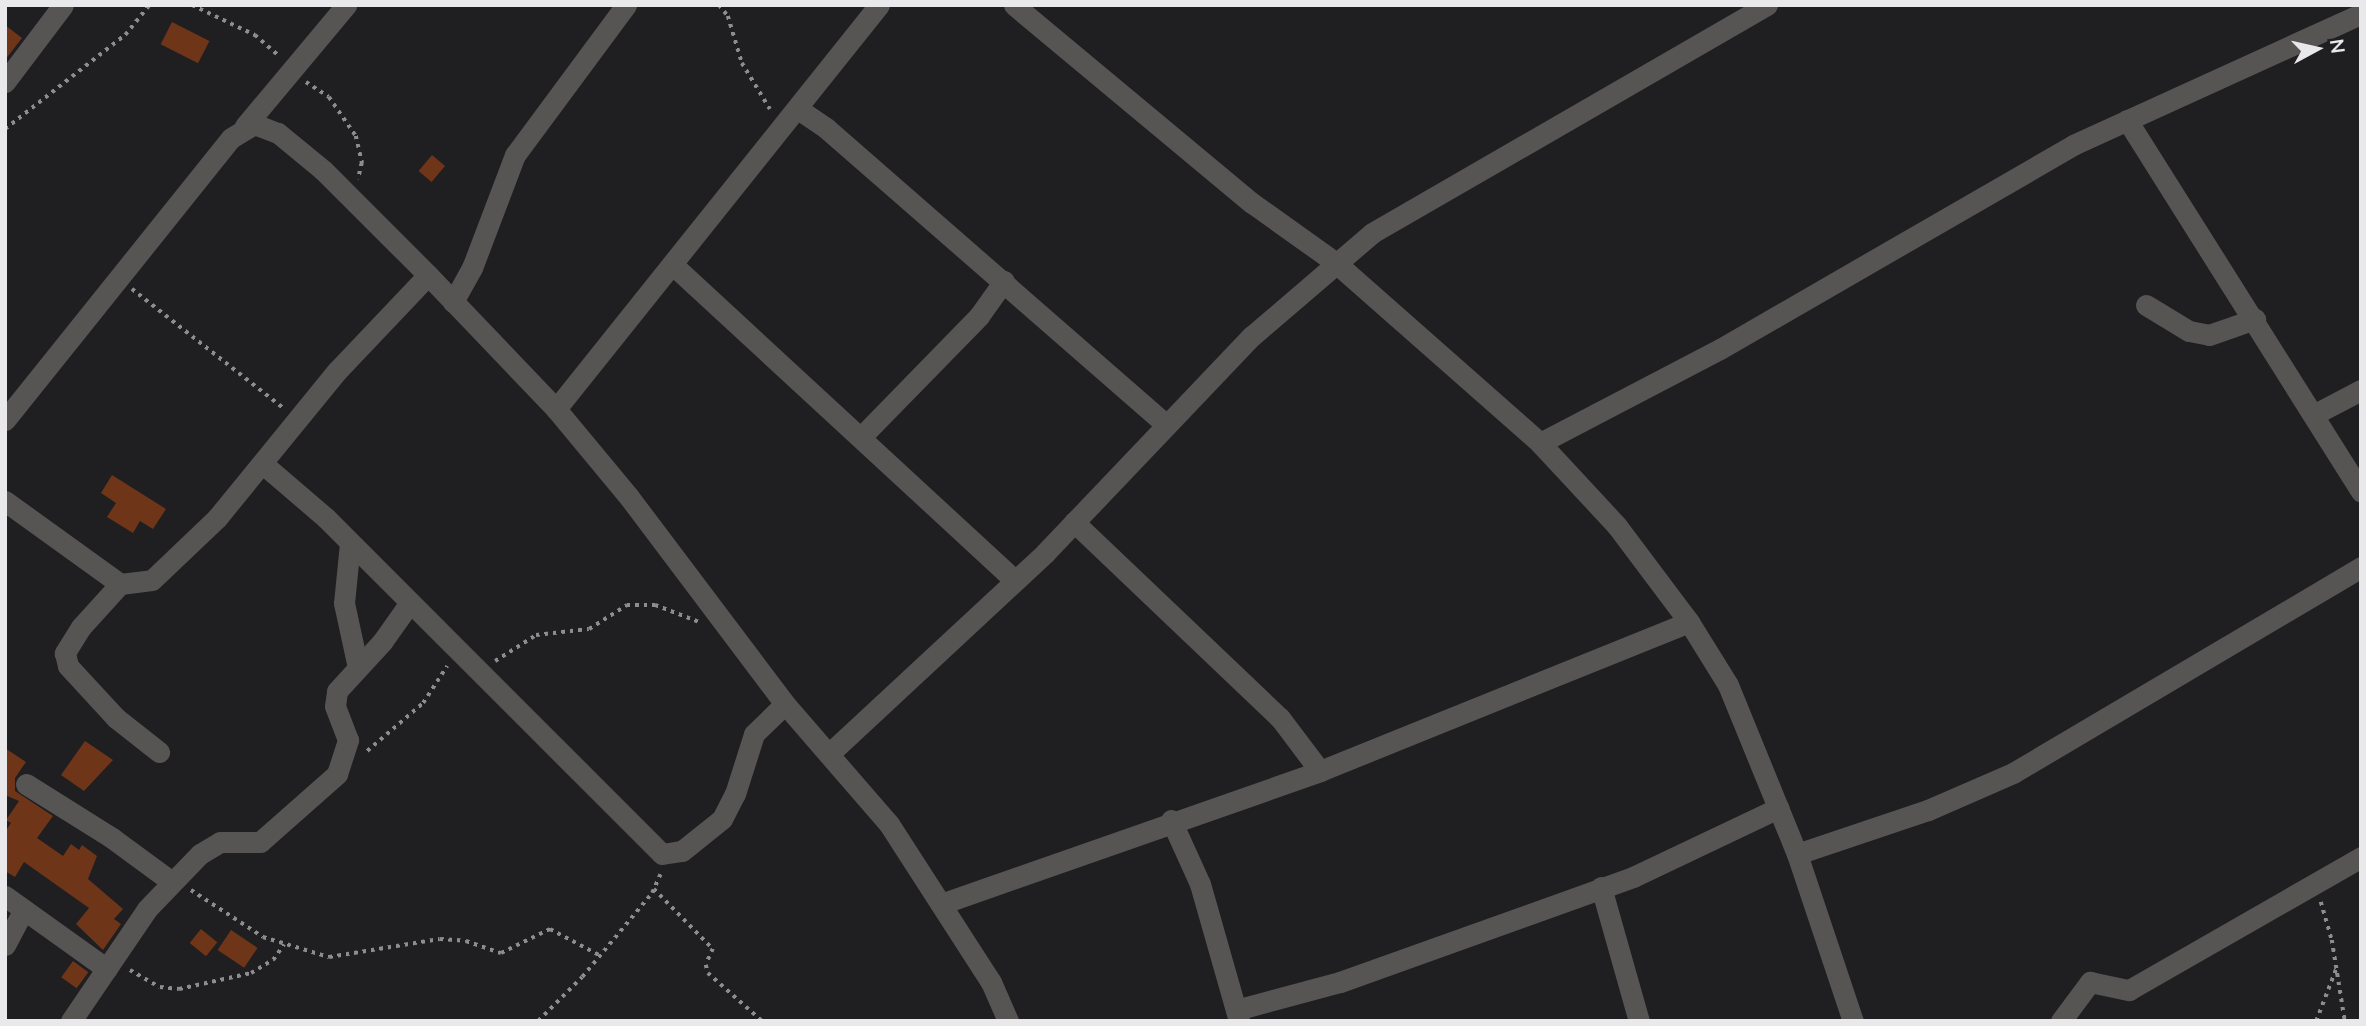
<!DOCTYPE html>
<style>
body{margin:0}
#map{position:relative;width:2366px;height:1026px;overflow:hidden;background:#1f1e21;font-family:Mulish,sans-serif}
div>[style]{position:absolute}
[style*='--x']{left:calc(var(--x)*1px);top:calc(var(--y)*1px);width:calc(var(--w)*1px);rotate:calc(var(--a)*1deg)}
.building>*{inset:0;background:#6f3519;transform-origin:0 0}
.path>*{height:3.5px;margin-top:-1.75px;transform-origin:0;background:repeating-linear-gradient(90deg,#8d8c8f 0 3.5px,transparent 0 8.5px)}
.street>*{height:21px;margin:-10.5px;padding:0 10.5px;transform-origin:10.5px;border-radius:10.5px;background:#565553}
span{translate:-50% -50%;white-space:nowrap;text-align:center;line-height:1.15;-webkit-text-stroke:5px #1f1e21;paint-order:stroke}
.frame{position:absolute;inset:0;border:7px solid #e9e8eb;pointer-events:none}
.north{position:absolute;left:2282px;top:14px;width:70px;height:70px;-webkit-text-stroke:5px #1f1e21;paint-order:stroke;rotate:82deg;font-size:19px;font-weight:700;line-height:28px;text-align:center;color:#e9e8eb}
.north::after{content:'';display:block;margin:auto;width:24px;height:32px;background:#e9e8eb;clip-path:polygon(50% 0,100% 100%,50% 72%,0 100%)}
</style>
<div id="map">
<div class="building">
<div style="left:172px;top:22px;width:42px;height:25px;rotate:27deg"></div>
<div style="clip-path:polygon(5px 25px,22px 38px,5px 60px)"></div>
<div style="left:432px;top:155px;width:17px;height:21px;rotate:40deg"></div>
<div style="clip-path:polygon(112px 475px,166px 509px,153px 529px,140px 521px,133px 533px,107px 517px,116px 503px,101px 493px)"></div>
<div style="clip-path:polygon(85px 741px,113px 760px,84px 791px,61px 775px)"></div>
<div style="clip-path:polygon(5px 748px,26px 762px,15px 778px,15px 791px,53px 816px,37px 838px,63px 856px,71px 844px,79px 850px,82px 845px,97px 856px,88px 879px,123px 909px,114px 919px,121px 924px,103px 950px,76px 924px,89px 908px,24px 862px,15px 877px,5px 871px,5px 832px,11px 823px,6px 820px,19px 801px,5px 795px)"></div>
<div style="left:201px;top:929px;width:21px;height:18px;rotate:39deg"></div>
<div style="left:231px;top:930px;width:32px;height:24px;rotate:34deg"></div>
<div style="left:73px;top:961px;width:19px;height:20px;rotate:36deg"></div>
</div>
<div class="path">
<div style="--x:192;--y:5;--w:70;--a:25.5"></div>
<div style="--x:255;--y:35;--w:30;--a:41"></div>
<div style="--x:719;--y:5;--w:14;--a:51"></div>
<div style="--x:728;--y:16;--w:49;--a:73.4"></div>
<div style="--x:742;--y:63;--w:54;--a:58.7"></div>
<div style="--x:306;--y:82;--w:27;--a:33"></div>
<div style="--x:329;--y:97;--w:47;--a:55.3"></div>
<div style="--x:356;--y:136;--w:28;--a:77"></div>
<div style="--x:362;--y:163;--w:17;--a:103"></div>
<div style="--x:5;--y:129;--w:152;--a:-38.1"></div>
<div style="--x:125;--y:35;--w:38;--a:-51"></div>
<div style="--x:132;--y:289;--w:192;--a:38.2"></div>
<div style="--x:495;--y:661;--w:49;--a:-32.4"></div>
<div style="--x:536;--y:635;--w:53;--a:-6.5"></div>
<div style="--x:589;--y:629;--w:45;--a:-32.3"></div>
<div style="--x:627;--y:605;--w:28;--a:0"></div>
<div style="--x:655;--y:605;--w:47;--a:21.1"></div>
<div style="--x:367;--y:751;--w:74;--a:-40.6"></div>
<div style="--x:423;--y:703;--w:44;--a:-57"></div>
<div style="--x:654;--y:889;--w:84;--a:45.5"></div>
<div style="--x:713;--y:949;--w:17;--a:114"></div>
<div style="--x:706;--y:965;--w:8;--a:76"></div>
<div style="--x:708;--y:973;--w:72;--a:41.6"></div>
<div style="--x:191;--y:890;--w:86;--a:33.1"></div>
<div style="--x:263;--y:937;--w:69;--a:16.9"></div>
<div style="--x:329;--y:957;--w:112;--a:-9.2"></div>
<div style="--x:440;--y:939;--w:26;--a:4"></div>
<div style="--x:466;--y:941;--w:37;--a:19"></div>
<div style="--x:501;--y:953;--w:55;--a:-26.1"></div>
<div style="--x:550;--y:929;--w:55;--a:28"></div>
<div style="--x:2321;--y:902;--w:40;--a:74"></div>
<div style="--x:2332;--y:940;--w:82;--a:80.9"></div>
<div style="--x:130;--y:970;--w:34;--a:30"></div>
<div style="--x:160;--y:987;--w:19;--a:6"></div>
<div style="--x:179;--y:989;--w:74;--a:-12.5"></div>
<div style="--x:251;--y:973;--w:26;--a:-31"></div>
<div style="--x:273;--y:960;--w:19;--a:-55"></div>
<div style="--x:538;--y:1021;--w:62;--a:-45"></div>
<div style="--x:582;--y:977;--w:109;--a:-50.2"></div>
<div style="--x:652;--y:893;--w:24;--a:-66"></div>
<div style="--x:2316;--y:1021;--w:56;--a:-69"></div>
</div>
<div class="street">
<div style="--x:1014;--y:5;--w:310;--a:39.8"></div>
<div style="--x:1252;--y:203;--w:103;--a:35.5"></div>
<div style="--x:1336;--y:263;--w:272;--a:41.4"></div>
<div style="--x:1540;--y:443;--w:113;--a:47.1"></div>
<div style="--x:1617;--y:526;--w:120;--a:53.1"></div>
<div style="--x:1689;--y:622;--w:74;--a:58.2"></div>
<div style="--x:1728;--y:685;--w:183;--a:67.8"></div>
<div style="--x:1797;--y:854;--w:176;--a:71.5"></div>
<div style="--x:5;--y:82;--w:96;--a:-53"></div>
<div style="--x:798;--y:109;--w:34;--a:34"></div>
<div style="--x:826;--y:128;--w:452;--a:41.1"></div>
<div style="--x:2127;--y:120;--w:439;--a:57.8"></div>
<div style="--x:245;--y:126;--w:158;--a:-50.1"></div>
<div style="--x:673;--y:265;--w:464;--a:42.7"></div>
<div style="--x:453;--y:302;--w:39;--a:-61"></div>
<div style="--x:472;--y:268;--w:121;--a:-69.2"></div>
<div style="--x:515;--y:155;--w:187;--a:-53.5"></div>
<div style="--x:2146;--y:305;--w:50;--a:31.2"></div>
<div style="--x:2189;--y:331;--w:20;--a:11"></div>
<div style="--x:2209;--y:335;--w:49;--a:-19.2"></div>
<div style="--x:556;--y:409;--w:517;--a:-51.36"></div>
<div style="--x:2315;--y:414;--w:52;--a:-27.6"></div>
<div style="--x:5;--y:420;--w:361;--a:-51.3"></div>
<div style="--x:231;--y:138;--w:27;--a:-31"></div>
<div style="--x:254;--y:124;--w:26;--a:21"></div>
<div style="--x:278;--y:133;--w:58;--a:39.4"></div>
<div style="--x:323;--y:170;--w:148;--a:45"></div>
<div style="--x:428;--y:275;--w:185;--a:46.3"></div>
<div style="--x:556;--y:409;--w:114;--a:50.3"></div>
<div style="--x:629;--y:497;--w:259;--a:53"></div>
<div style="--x:785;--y:704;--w:159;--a:49.1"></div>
<div style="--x:889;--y:824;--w:188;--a:57.2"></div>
<div style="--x:991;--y:982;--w:43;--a:66.4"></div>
<div style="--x:861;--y:437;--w:169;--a:-45.7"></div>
<div style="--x:979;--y:316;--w:43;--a:-54.5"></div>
<div style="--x:1540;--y:443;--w:203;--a:-27.6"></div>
<div style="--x:1720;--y:349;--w:408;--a:-30"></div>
<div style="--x:2073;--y:145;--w:316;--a:-24.5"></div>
<div style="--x:263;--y:464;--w:83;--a:40.6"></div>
<div style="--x:326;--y:518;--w:475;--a:45"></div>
<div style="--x:662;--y:854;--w:20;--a:-9"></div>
<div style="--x:682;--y:851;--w:51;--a:-38.7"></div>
<div style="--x:722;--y:819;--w:28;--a:-63"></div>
<div style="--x:735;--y:794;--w:63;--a:-72.4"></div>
<div style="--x:754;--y:734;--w:43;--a:-44.1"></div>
<div style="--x:5;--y:501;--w:142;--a:35.8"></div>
<div style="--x:120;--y:584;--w:32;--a:-7"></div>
<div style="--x:152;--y:580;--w:90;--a:-43.6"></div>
<div style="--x:217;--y:518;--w:190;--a:-50.8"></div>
<div style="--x:337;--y:371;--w:132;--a:-46.5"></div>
<div style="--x:1074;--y:522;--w:284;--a:43.6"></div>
<div style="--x:1280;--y:718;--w:66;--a:53"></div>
<div style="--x:350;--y:543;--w:60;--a:95.7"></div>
<div style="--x:344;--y:603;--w:66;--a:77.8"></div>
<div style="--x:120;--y:584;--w:58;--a:132.2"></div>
<div style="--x:81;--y:627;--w:31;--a:122"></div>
<div style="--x:65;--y:653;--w:13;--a:77"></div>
<div style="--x:68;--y:666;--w:71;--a:47.3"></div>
<div style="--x:116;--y:718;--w:55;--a:38.3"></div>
<div style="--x:830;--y:753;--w:294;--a:-42.9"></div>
<div style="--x:1045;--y:553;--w:300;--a:-46.4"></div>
<div style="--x:1252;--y:336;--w:158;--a:-40.6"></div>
<div style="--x:1372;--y:233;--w:456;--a:-30"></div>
<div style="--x:26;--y:784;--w:102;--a:32.1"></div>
<div style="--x:112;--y:838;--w:74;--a:36.3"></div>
<div style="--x:1171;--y:820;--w:70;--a:65.6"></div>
<div style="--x:1200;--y:884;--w:142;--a:74.1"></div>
<div style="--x:1797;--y:854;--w:138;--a:-18.6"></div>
<div style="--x:1928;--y:810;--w:93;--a:-23.5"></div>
<div style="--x:2013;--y:773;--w:404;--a:-30.6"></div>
<div style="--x:1601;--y:887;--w:139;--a:74.2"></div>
<div style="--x:5;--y:896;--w:125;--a:35.6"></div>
<div style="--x:941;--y:904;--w:402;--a:-19.3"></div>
<div style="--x:1320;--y:771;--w:398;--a:-22"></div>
<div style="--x:5;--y:945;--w:40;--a:-62"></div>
<div style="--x:1236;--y:1010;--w:108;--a:-15.1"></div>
<div style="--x:1340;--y:982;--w:311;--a:-19.7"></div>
<div style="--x:1633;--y:877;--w:161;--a:-25.4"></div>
<div style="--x:71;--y:1021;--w:135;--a:-55.8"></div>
<div style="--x:147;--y:909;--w:76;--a:-46.1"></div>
<div style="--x:200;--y:854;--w:23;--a:-31"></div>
<div style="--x:220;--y:842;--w:40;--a:0"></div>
<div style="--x:260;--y:842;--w:103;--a:-41.4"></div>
<div style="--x:337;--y:774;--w:36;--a:-72"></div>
<div style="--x:348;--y:740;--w:36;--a:-111"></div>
<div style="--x:335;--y:706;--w:15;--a:-82"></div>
<div style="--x:337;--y:691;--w:67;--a:-47.4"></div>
<div style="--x:382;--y:642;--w:47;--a:-54.6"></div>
<div style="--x:2061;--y:1021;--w:49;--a:-53.4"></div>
<div style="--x:2090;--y:982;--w:40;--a:12"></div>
<div style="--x:2129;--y:990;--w:267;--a:-29.8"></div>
</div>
<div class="frame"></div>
<div class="north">N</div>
</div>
